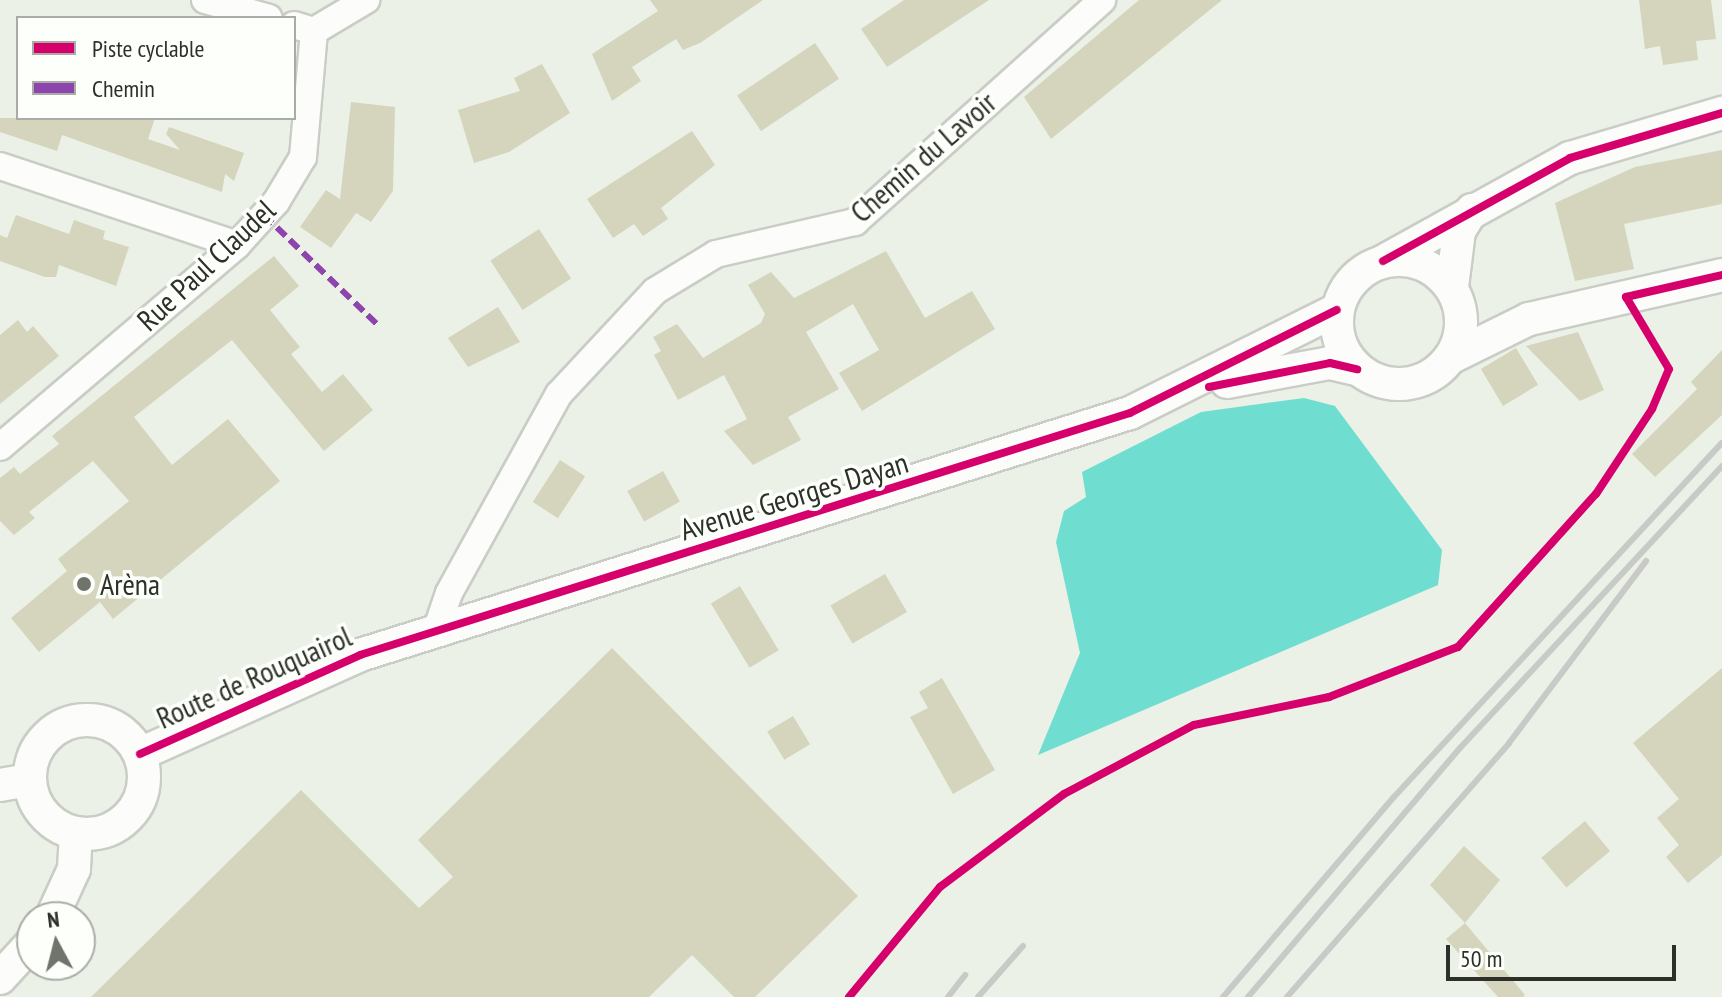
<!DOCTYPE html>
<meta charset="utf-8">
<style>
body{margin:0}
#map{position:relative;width:1722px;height:997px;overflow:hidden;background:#ebf1e6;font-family:"PT Sans Narrow",sans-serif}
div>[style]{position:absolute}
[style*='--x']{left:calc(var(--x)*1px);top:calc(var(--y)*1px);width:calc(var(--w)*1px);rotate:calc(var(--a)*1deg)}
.water>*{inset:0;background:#70ddd1}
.building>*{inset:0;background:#d4d5bc;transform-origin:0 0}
.roads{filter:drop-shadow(2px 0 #c9cdc5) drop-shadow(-2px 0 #c9cdc5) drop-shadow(0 2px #c9cdc5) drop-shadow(0 -2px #c9cdc5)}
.minor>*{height:26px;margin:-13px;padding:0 13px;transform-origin:13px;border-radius:13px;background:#fcfdfb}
.tertiary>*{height:32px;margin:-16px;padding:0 16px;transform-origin:16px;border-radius:16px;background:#fcfdfb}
.tertiary>.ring{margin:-16px;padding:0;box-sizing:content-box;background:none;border:32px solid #fcfdfb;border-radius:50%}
.rail>*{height:6px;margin:-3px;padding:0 3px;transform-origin:3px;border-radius:3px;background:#c8cac7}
.quiet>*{height:6px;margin-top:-3px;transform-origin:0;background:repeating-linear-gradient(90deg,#8e44ad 0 12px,transparent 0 18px)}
.cycleway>*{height:8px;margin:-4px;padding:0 4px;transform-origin:4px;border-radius:4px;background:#d6006c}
.dots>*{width:22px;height:22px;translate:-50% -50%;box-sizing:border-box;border:4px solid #fdfffb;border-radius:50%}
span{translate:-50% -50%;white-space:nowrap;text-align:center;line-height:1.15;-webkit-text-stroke:7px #fdfffb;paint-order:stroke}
.street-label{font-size:30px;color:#2d3029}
.poi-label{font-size:30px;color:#2d3029}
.left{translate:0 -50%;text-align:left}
.legend{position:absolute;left:16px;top:16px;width:280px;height:104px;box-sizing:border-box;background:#fdfffb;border:2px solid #aaaca7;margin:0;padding:10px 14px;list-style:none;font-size:24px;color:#2d3029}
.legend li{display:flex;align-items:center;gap:16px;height:40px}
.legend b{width:40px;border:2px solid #aaaca7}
.north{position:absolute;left:16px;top:901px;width:80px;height:80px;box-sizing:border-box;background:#fdfffb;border:2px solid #aaaca7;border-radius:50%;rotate:353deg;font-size:22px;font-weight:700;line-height:32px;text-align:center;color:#2d3029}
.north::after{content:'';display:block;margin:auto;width:28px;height:36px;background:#70746b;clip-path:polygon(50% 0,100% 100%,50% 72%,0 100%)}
.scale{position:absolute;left:1446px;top:945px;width:230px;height:36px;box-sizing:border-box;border:4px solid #2d3029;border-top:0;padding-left:10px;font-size:24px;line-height:28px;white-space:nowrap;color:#2d3029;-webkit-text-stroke:6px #fdfffb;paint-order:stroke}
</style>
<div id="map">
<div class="water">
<div style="clip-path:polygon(1304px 398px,1335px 406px,1442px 550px,1438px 585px,1038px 755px,1080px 653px,1056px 542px,1064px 511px,1086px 497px,1082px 472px,1201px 412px)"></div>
</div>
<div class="building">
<div style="clip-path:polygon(650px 0,763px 0,700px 43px,683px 50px,676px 39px,632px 67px,641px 81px,612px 101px,592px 54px,658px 11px)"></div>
<div style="clip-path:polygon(904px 0,989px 0,887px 67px,861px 29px)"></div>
<div style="clip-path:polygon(1139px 0,1222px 0,1051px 139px,1024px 97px)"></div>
<div style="clip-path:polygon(1639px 0,1711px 0,1716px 39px,1696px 41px,1698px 60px,1663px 65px,1660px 46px,1645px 49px)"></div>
<div style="left:815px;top:43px;width:43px;height:94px;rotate:56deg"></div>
<div style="clip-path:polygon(542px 64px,570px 113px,509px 152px,474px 163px,458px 110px,520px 91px,514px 78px)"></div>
<div style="clip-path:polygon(351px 102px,395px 107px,393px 191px,371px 222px,356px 213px,331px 248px,300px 227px,326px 190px,340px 199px)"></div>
<div style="clip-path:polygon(0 118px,155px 118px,148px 139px,180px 150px,166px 134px,169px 127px,244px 153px,234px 181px,225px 174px,222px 192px,62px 135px,57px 151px,0 132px)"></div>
<div style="clip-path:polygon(692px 131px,715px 165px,661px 208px,668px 219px,643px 236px,634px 224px,613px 238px,587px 199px)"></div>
<div style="clip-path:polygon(1722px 150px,1722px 204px,1624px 224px,1634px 269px,1575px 281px,1555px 203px,1635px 167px)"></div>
<div style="clip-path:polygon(16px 215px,69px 234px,74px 220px,105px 231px,103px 239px,129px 247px,116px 286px,59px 265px,56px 277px,45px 277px,0 261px,0 235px,7px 238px)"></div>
<div style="left:539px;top:229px;width:59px;height:58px;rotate:57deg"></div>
<div style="clip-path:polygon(886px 251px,925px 318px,972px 291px,995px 329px,862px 411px,839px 373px,879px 350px,853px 304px,806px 332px,839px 389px,788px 417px,801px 440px,753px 465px,724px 431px,747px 419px,724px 375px,678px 400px,654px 355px,661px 351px,653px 337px,677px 324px,703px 358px,761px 323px,765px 314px,748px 285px,771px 272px,794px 298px)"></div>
<div style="clip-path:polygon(274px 256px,299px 286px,270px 310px,300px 347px,291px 354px,322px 392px,343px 374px,373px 410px,324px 451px,232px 340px,134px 417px,172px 465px,228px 419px,280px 481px,113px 619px,100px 602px,39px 652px,11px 618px,67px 571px,58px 559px,129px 501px,93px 461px,29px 512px,35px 518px,14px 535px,0 521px,0 478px,14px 467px,20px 474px,59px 444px,52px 436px)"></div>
<div style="clip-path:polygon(498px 307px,520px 342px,468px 367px,448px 338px)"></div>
<div style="clip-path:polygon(18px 320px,27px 332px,33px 326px,59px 356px,0 404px,0 335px)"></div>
<div style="clip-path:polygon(1578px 332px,1604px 390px,1580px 401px,1526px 346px)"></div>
<div style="left:1516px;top:348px;width:43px;height:41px;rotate:59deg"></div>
<div style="clip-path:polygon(1722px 350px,1722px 415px,1655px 477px,1632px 454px,1697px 389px,1691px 382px)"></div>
<div style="left:560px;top:460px;width:30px;height:50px;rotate:33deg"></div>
<div style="left:663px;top:471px;width:35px;height:41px;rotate:61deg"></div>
<div style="left:885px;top:574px;width:44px;height:63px;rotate:60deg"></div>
<div style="left:740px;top:586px;width:75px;height:34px;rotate:59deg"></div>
<div style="clip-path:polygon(612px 648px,858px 896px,755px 997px,734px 997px,692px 955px,649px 997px,91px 997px,301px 790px,419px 908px,453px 877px,418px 840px)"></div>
<div style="clip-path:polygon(1722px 668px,1722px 855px,1688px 883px,1666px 857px,1679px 845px,1657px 818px,1679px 799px,1633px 743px)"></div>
<div style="clip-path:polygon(942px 678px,995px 770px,953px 794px,910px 717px,928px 708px,919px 692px)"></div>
<div style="left:793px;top:716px;width:33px;height:30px;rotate:59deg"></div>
<div style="left:1585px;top:821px;width:39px;height:57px;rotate:50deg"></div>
<div style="clip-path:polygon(1464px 846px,1500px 880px,1465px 923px,1430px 885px)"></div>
<div style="clip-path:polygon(1465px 923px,1525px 995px,1523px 997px,1498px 997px,1446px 939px)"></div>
</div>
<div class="roads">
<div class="minor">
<div style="--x:205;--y:0;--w:66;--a:15.7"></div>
<div style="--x:294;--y:25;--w:21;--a:17"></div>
<div style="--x:314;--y:31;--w:61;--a:-30.8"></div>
<div style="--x:0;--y:166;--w:250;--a:18.4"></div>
<div style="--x:0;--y:447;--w:311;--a:-40.4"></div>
<div style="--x:237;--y:245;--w:58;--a:-47.8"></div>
<div style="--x:276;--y:202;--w:52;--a:-59"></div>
<div style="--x:303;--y:157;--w:126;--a:-85"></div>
<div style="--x:435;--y:634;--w:43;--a:-71.1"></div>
<div style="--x:449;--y:593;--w:227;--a:-61.1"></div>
<div style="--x:559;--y:394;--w:141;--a:-47"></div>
<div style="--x:655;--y:291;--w:71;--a:-31.2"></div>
<div style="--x:716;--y:254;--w:143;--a:-13"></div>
<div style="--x:855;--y:222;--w:332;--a:-41.9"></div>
</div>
<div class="tertiary">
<div class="ring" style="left:1337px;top:260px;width:92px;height:92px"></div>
<div style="--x:1384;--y:261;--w:213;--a:-29"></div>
<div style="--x:1570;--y:158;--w:159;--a:-16.5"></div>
<div style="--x:1452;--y:287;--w:56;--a:-82.9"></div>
<div style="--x:1459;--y:231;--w:25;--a:-58"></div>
<div style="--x:1450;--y:358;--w:88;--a:-26.3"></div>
<div style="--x:1529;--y:319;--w:198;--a:-12.8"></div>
<div style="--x:1227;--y:382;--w:105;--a:-10.5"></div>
<div style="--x:1330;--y:363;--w:28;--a:13"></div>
<div class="ring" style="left:30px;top:720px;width:82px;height:82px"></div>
<div style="--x:140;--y:754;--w:241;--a:-24.2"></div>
<div style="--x:360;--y:655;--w:807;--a:-17.45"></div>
<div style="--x:1130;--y:413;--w:231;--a:-26.5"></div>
<div style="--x:0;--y:785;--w:29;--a:-10"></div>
<div style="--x:52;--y:917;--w:53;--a:-65.4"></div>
<div style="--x:74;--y:869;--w:36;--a:-87"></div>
<div style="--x:0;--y:978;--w:47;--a:-47.6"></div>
</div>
</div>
<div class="rail">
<div style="--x:948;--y:997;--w:28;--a:-52"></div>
<div style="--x:978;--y:997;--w:68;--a:-48.6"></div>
<div style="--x:1223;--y:997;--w:262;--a:-49.5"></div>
<div style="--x:1393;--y:798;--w:484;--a:-47.2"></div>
<div style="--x:1248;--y:997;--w:327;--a:-49.6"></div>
<div style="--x:1460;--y:748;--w:385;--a:-47.1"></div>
<div style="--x:1287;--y:997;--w:337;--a:-48.8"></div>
<div style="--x:1509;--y:743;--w:228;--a:-53"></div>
</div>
<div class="quiet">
<div style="--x:264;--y:215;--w:161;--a:44"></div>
</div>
<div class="cycleway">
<div style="--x:1383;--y:261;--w:213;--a:-28.8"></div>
<div style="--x:1570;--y:158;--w:159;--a:-16.5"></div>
<div style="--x:1209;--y:387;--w:123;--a:-11.2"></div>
<div style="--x:1330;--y:363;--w:28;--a:13"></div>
<div style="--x:140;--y:754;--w:241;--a:-24.2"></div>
<div style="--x:360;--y:655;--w:807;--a:-17.45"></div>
<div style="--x:1130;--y:413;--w:231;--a:-26.5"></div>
<div style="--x:849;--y:997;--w:143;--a:-50.4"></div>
<div style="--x:940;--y:887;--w:155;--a:-36.9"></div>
<div style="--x:1064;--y:794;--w:147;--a:-28"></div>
<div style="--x:1194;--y:725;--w:138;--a:-11.7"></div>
<div style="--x:1329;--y:697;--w:138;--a:-21.2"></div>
<div style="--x:1458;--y:647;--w:206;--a:-48"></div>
<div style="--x:1596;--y:494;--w:102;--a:-56.6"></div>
<div style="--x:1652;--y:409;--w:43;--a:-67"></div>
<div style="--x:1669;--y:369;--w:84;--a:-120.8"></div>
<div style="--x:1626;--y:297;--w:98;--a:-12.9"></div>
</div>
<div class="dots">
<div style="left:84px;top:584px;background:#70746b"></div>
</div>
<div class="street-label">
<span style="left:923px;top:157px;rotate:-41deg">Chemin du Lavoir</span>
<span style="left:206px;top:265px;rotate:-43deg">Rue Paul Claudel</span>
<span style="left:794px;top:496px;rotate:-17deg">Avenue Georges Dayan</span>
<span style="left:254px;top:677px;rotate:-24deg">Route de Rouquairol</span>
</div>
<div class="poi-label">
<span class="left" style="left:100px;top:584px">Arèna</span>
</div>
<ul class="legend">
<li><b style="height:10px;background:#d6006c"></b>Piste cyclable</li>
<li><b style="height:10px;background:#8e44ad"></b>Chemin</li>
</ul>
<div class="north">N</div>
<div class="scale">50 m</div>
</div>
